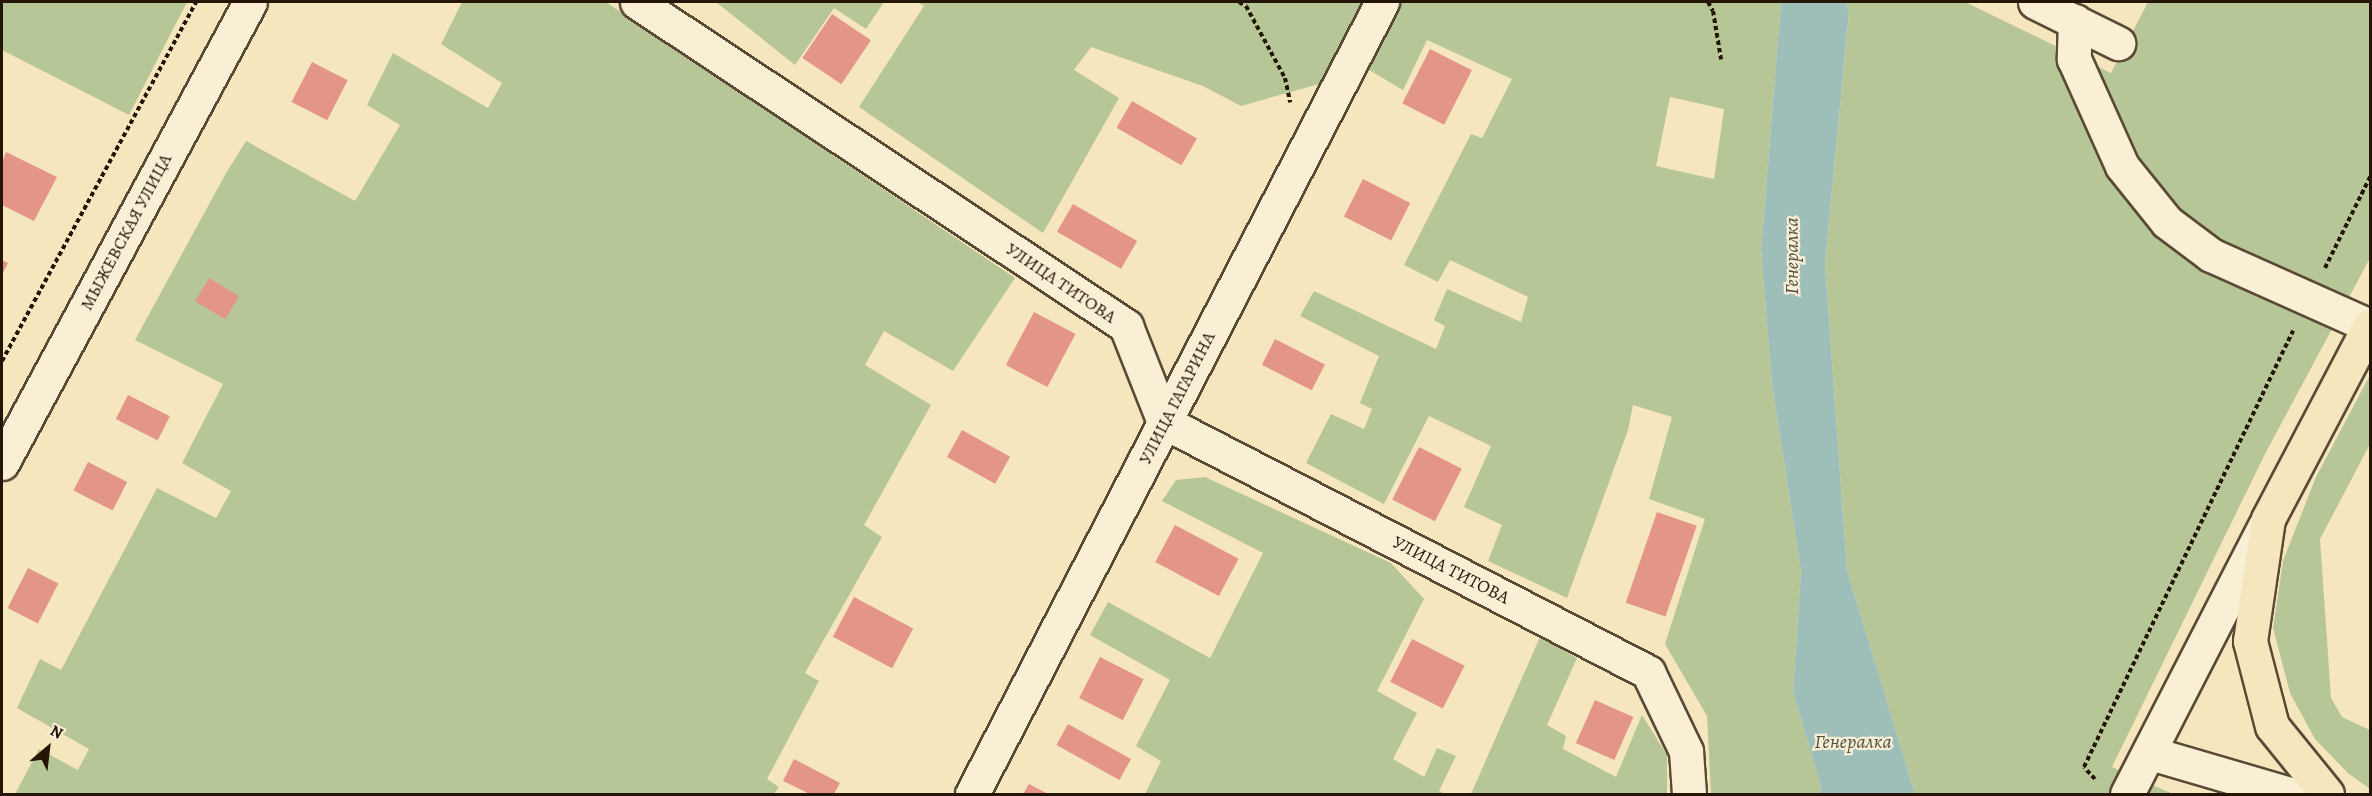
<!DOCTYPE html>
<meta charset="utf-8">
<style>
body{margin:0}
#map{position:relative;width:2372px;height:796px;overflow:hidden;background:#f6e6be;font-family:Alegreya,serif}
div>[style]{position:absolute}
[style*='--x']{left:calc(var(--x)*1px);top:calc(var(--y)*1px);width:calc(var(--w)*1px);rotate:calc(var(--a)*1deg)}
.green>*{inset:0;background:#b6c696}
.water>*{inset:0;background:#9ebeb9}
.building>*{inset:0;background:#e39688;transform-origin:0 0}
.path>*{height:4px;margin-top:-2px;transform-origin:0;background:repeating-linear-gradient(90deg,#251507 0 4.5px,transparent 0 7.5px)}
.roads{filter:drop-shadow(2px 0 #594935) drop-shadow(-2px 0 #594935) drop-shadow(0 2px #594935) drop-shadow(0 -2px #594935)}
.minor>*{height:33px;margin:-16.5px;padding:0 16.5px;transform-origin:16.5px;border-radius:16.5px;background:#f9efd5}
.tertiary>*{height:33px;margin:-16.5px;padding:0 16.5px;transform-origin:16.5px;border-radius:16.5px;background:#f9efd5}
.primary>*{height:33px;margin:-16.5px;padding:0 16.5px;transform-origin:16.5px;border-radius:16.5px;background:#f6e6be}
span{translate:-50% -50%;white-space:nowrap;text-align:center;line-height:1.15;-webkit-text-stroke:4.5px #f9efd5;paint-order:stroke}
.street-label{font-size:18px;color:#251507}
.water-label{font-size:20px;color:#4f5045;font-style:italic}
.frame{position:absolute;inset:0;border:3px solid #251507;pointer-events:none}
.north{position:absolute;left:18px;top:718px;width:60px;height:60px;-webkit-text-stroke:4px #f9efd5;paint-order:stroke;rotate:28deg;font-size:16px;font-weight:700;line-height:24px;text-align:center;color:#251507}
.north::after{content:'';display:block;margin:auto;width:21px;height:27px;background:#251507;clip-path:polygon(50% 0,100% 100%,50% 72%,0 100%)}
</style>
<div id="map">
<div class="green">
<div style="clip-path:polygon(2px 2px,187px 2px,129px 115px,2px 50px)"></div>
<div style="clip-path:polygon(462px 2px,606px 2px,1015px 278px,953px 371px,884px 331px,865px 365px,931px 405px,864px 525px,882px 537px,805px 673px,819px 681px,767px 779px,779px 787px,774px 794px,15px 794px,39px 749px,78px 770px,89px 749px,17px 708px,40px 659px,61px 670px,157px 488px,216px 518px,231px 491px,182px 463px,223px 384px,135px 340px,225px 175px,246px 141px,355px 201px,400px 125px,367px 105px,393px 53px,488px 108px,502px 83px,441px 44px)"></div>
<div style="clip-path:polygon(716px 2px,884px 2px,866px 29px,834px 8px,795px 65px)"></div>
<div style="clip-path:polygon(evenodd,917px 2px,1781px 2px,1761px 250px,1772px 385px,1801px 571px,1793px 692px,1821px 786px,1819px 794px,1711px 794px,1707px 716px,1665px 644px,1705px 519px,1649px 499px,1672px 417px,1633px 405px,1628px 430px,1567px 598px,1488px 561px,1502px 525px,1464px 507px,1491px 446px,1429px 416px,1384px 504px,1306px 463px,1331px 414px,1364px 429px,1372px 409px,1360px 403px,1379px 356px,1300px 316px,1314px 291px,1436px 349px,1445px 326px,1434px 320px,1447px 289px,1521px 322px,1528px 297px,1450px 260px,1438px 282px,1404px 265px,1471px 134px,1482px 138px,1512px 79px,1427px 40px,1403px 90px,1369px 70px,1241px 106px,1203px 86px,1091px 47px,1074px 70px,1119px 98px,1043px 233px,859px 107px,924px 6px,917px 2px,1670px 97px,1724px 109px,1714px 179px,1656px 166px,1670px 97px)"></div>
<div style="clip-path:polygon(1846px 2px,1965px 2px,2111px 73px,2148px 2px,2370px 2px,2370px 258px,2265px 454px,2112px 767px,2173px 794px,1915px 794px,1847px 570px,1825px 264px,1849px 14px)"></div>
<div style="clip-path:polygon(2370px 375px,2370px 444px,2320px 539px,2331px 698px,2342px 717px,2370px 730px,2370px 789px,2348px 773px,2315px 739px,2290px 693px,2273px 628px,2283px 561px,2316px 477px)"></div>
<div style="clip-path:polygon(1205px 477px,1391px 563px,1424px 599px,1377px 691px,1417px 713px,1393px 759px,1424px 777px,1437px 748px,1456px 756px,1439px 791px,1445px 794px,1145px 794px,1161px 761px,1136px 746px,1170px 680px,1090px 635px,1108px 602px,1210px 658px,1263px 553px,1162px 501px,1176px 480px)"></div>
<div style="clip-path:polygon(1540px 637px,1577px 658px,1547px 725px,1566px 736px,1563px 749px,1616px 777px,1642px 715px,1667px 755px,1667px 794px,1471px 794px)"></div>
</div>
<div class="water">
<div style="clip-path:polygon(1781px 2px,1846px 2px,1849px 13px,1825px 264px,1847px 570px,1915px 794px,1819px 794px,1821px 786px,1793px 692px,1801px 571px,1772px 385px,1761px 250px)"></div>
</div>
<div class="building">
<div style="left:832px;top:14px;width:47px;height:53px;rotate:34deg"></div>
<div style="left:1430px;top:49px;width:47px;height:61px;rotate:27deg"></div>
<div style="left:312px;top:62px;width:40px;height:45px;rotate:27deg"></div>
<div style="left:1132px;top:101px;width:75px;height:31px;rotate:30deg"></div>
<div style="clip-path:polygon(6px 152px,57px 177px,34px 221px,2px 205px,2px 162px)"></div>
<div style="left:1363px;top:179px;width:53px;height:42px;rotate:27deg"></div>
<div style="left:1073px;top:204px;width:74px;height:32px;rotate:30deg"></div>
<div style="clip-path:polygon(2px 260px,8px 263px,2px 275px)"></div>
<div style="left:209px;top:278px;width:35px;height:27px;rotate:31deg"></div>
<div style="left:1034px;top:312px;width:47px;height:60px;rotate:28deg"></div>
<div style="left:1275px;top:339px;width:56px;height:29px;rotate:27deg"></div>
<div style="left:128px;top:395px;width:47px;height:27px;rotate:27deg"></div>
<div style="left:962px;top:430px;width:55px;height:31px;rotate:29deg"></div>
<div style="left:1419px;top:447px;width:48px;height:59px;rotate:27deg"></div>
<div style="left:88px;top:462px;width:44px;height:32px;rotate:27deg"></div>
<div style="left:1657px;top:512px;width:42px;height:96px;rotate:19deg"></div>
<div style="left:1175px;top:525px;width:72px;height:42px;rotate:28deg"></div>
<div style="left:28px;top:568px;width:34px;height:45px;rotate:27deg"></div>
<div style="left:854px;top:597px;width:67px;height:45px;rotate:28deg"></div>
<div style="left:1412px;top:639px;width:59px;height:48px;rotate:27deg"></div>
<div style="left:1100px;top:657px;width:49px;height:46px;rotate:27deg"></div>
<div style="left:1595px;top:700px;width:42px;height:47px;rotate:24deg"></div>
<div style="left:1068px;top:724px;width:72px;height:24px;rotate:29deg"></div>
<div style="clip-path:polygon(794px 759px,840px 783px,834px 794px,810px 794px,783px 781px)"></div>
<div style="clip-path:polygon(1029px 784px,1048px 794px,1023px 794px)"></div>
</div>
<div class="path">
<div style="--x:1239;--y:2;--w:8;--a:30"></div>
<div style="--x:1246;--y:6;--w:82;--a:61.6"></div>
<div style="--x:1285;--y:78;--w:25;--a:78"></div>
<div style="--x:1708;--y:2;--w:10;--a:61"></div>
<div style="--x:1713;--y:11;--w:49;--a:80.5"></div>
<div style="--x:2325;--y:268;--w:102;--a:-63.7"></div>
<div style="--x:2;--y:361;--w:408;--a:-61.6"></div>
<div style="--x:2095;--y:779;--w:16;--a:-133"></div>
<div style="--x:2084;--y:767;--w:484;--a:-64.4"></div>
</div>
<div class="roads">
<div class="minor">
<div style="--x:637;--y:2;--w:587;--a:33.53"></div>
<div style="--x:1126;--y:326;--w:103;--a:68.4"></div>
<div style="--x:1164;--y:422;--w:545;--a:27.32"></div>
<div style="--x:1648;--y:672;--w:88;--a:64.3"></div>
<div style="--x:1686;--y:751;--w:43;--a:86"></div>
<div style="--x:2035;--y:2;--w:93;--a:26.3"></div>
<div style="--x:2075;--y:21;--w:38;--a:92"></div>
<div style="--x:2074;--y:59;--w:117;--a:65.8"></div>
<div style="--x:2122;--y:166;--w:72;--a:51.2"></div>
<div style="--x:2167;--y:222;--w:55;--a:36.9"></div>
<div style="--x:2211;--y:255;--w:174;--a:24.1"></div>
<div style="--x:2150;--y:753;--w:146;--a:16.3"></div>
<div style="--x:972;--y:794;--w:892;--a:-62.63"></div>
<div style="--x:2127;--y:794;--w:301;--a:-62.8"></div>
</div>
<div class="tertiary">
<div style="--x:2;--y:463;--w:523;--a:-61.72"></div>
</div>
<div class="primary">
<div style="--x:2327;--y:794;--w:87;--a:-129"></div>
<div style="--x:2272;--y:726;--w:88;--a:-104.5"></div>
<div style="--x:2250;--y:641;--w:123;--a:-81.6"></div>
<div style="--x:2268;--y:519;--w:219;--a:-62.3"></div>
</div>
</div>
<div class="street-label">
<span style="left:126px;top:232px;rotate:-62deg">МЫЖЕВСКАЯ УЛИЦА</span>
<span style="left:1061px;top:283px;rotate:34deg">УЛИЦА ТИТОВА</span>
<span style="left:1177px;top:398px;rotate:-63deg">УЛИЦА ГАГАРИНА</span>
<span style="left:1451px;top:570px;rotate:27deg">УЛИЦА ТИТОВА</span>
</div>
<div class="water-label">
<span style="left:1791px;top:256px;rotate:-90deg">Генералка</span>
<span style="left:1853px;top:741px">Генералка</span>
</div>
<div class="frame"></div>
<div class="north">N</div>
</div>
